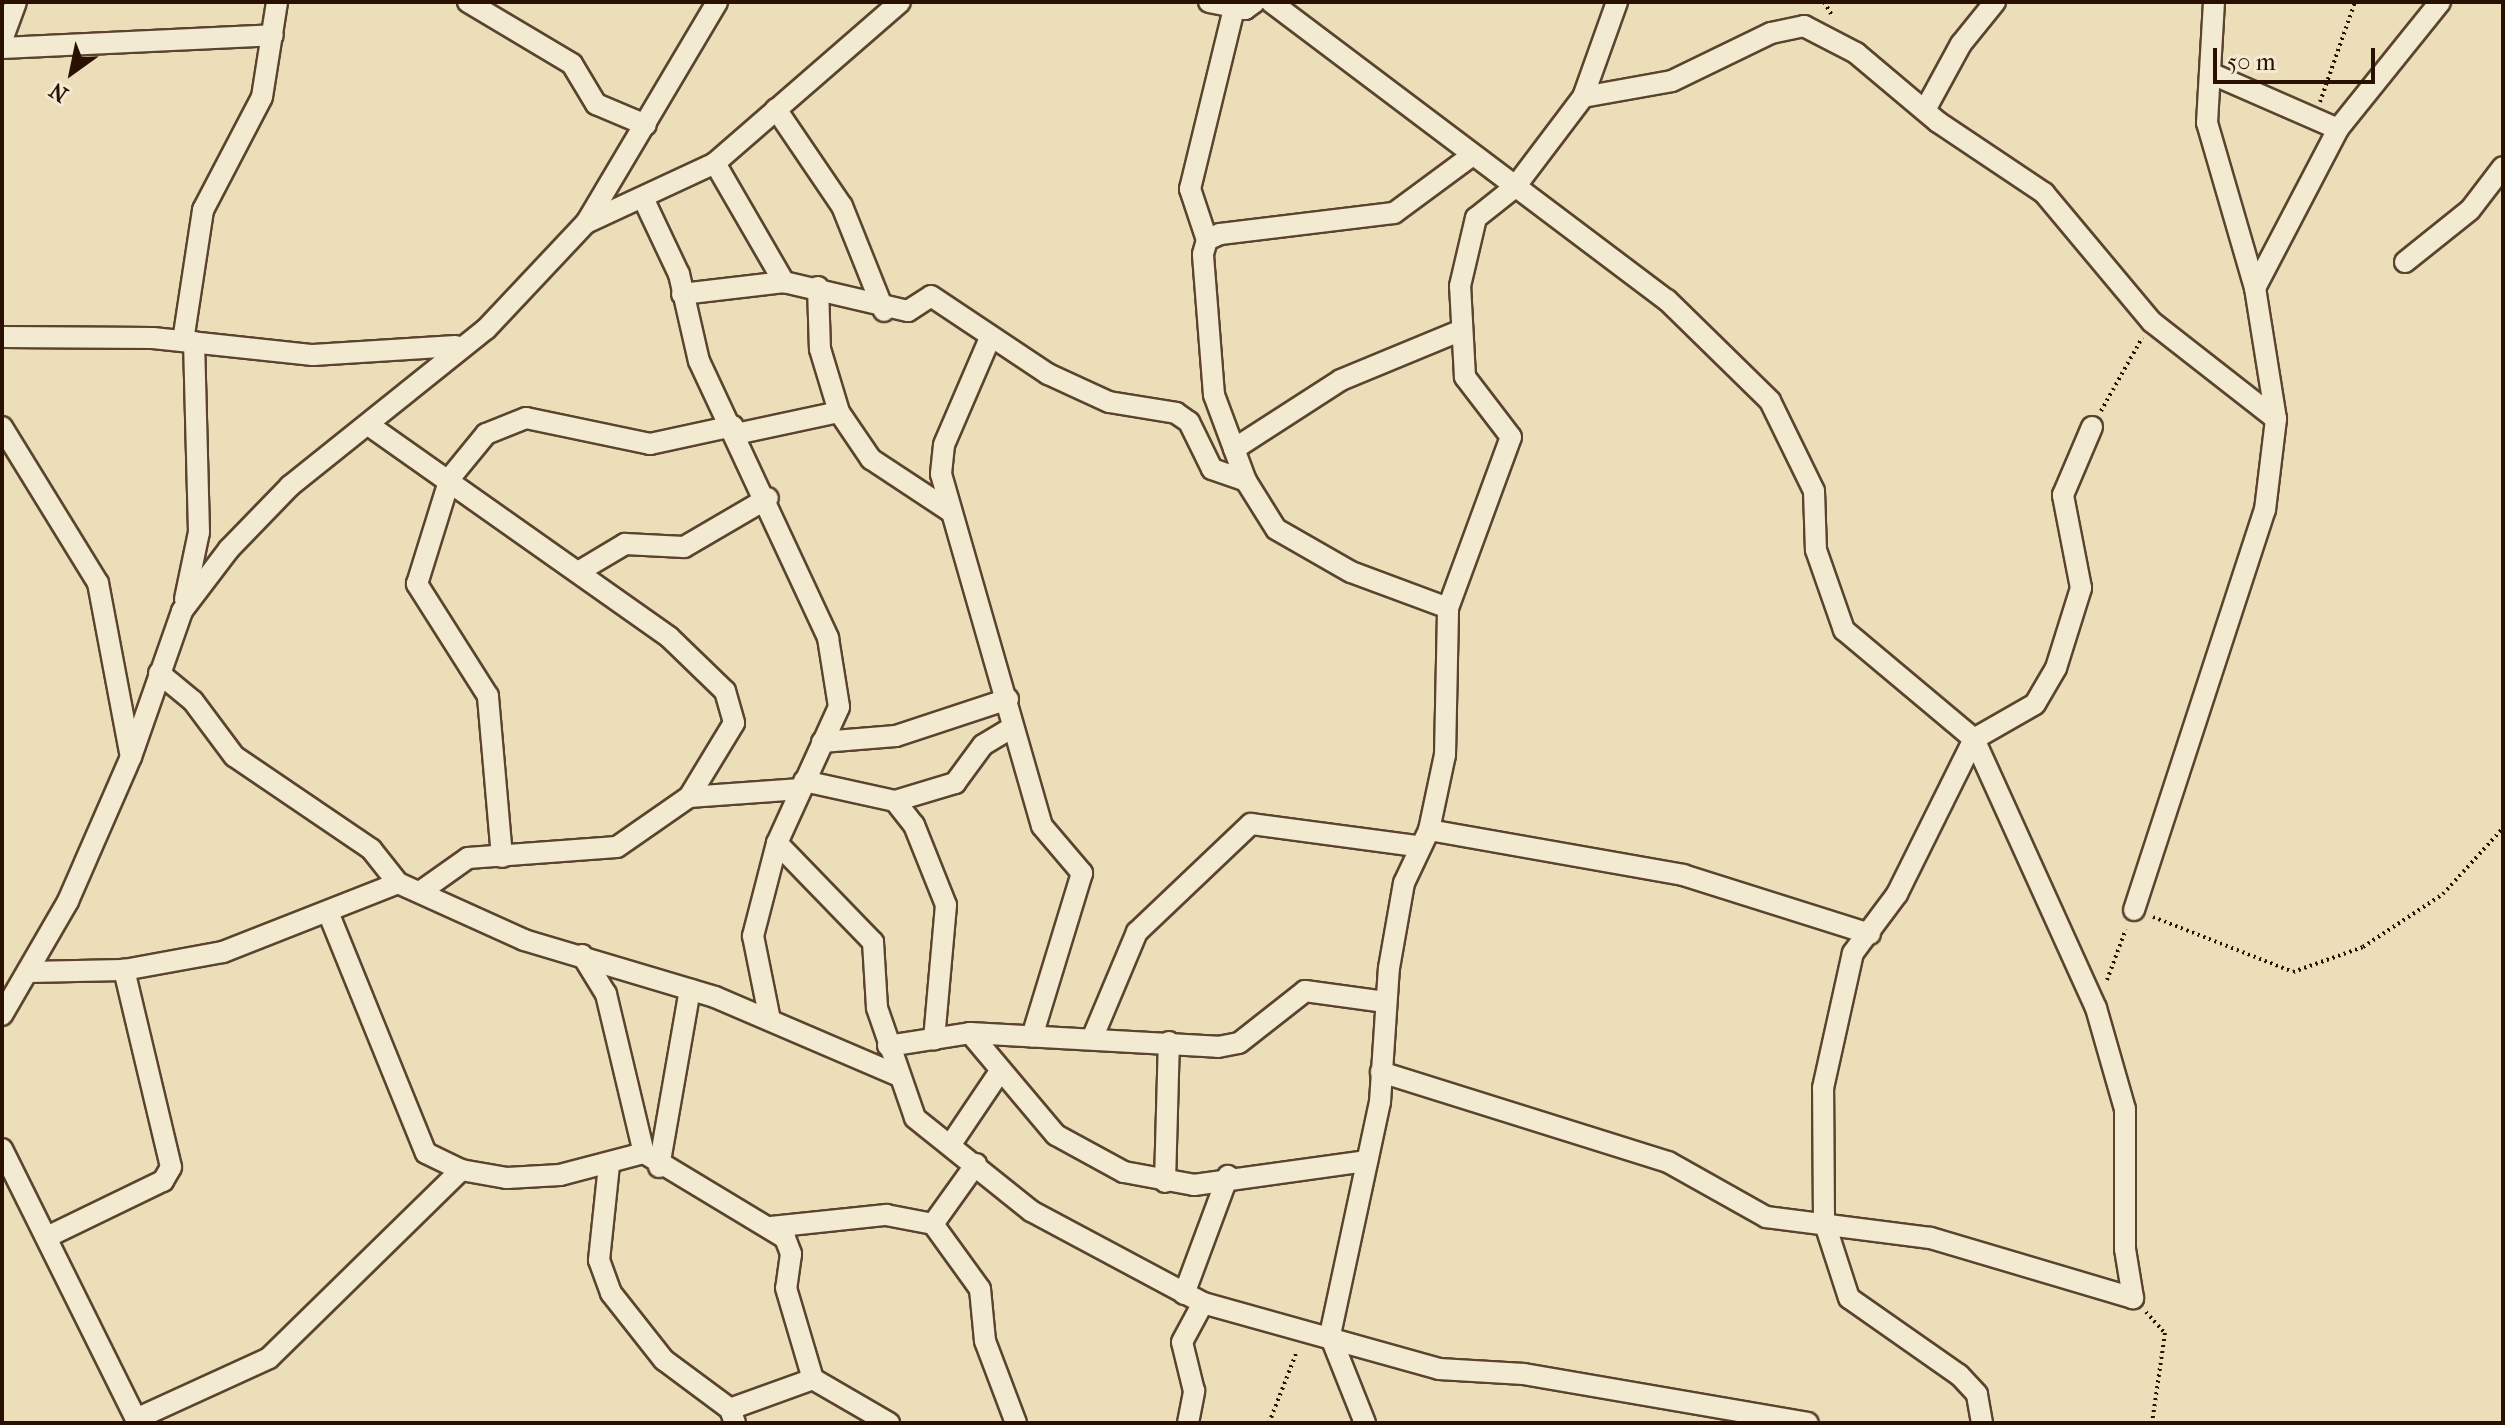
<!DOCTYPE html>
<style>
body{margin:0}
#map{position:relative;width:2505px;height:1425px;overflow:hidden;background:#ecdeb9;font-family:"IM FELL French Canon",serif}
div>[style]{position:absolute}
[style*='--x']{left:calc(var(--x)*1px);top:calc(var(--y)*1px);width:calc(var(--w)*1px);rotate:calc(var(--a)*1deg)}
.path>*{height:4px;margin-top:-2px;transform-origin:0;background:repeating-linear-gradient(90deg,#291000 0 2px,transparent 0 6px)}
.roads{filter:drop-shadow(2px 0 #5a442e) drop-shadow(-2px 0 #5a442e) drop-shadow(0 2px #5a442e) drop-shadow(0 -2px #5a442e)}
.street>*{height:20px;margin:-10px;padding:0 10px;transform-origin:10px;border-radius:10px;background:#f3ead2}
span{translate:-50% -50%;white-space:nowrap;text-align:center;line-height:1.15;-webkit-text-stroke:6px #f3ead2;paint-order:stroke}
.frame{position:absolute;inset:0;border:4px solid #291000;pointer-events:none}
.north{position:absolute;left:32px;top:32px;width:80px;height:80px;-webkit-text-stroke:6px #f3ead2;paint-order:stroke;rotate:213deg;font-size:22px;font-weight:700;line-height:32px;text-align:center;color:#291000}
.north::after{content:'';display:block;margin:auto;width:28px;height:36px;background:#291000;clip-path:polygon(50% 0,100% 100%,50% 72%,0 100%)}
.scale{position:absolute;left:2213px;top:48px;width:162px;height:36px;box-sizing:border-box;border:4px solid #291000;border-top:0;padding-left:10px;font-size:24px;line-height:28px;white-space:nowrap;color:#291000;-webkit-text-stroke:6px #f3ead2;paint-order:stroke}
</style>
<div id="map">
<div class="path">
<div style="--x:1824;--y:2;--w:17;--a:59"></div>
<div style="--x:2320;--y:102;--w:106;--a:-70.7"></div>
<div style="--x:2101;--y:411;--w:84;--a:-60.7"></div>
<div style="--x:2153;--y:917;--w:150;--a:21.4"></div>
<div style="--x:2293;--y:972;--w:74;--a:-19.7"></div>
<div style="--x:2363;--y:947;--w:96;--a:-33.5"></div>
<div style="--x:2443;--y:894;--w:89;--a:-47.7"></div>
<div style="--x:2107;--y:980;--w:54;--a:-69.6"></div>
<div style="--x:2146;--y:1312;--w:28;--a:48"></div>
<div style="--x:2165;--y:1333;--w:91;--a:98.2"></div>
<div style="--x:1269;--y:1423;--w:77;--a:-68.7"></div>
</div>
<div class="roads">
<div class="street">
<div style="--x:468;--y:2;--w:121;--a:30.8"></div>
<div style="--x:572;--y:64;--w:47;--a:59"></div>
<div style="--x:596;--y:104;--w:54;--a:22.8"></div>
<div style="--x:1209;--y:2;--w:37;--a:11"></div>
<div style="--x:1245;--y:9;--w:12;--a:-35"></div>
<div style="--x:1271;--y:2;--w:496;--a:37"></div>
<div style="--x:1667;--y:300;--w:144;--a:44.4"></div>
<div style="--x:1770;--y:401;--w:100;--a:63.9"></div>
<div style="--x:1814;--y:491;--w:59;--a:88.1"></div>
<div style="--x:1816;--y:550;--w:85;--a:70.7"></div>
<div style="--x:1844;--y:630;--w:170;--a:40"></div>
<div style="--x:1974;--y:739;--w:295;--a:65.6"></div>
<div style="--x:2096;--y:1008;--w:105;--a:74"></div>
<div style="--x:2125;--y:1109;--w:140;--a:90"></div>
<div style="--x:2125;--y:1249;--w:50;--a:80.7"></div>
<div style="--x:2133;--y:1298;--w:212;--a:-163.5"></div>
<div style="--x:1930;--y:1238;--w:165;--a:-172.7"></div>
<div style="--x:1766;--y:1217;--w:112;--a:-150.7"></div>
<div style="--x:1668;--y:1162;--w:301;--a:-162.6"></div>
<div style="--x:2;--y:40;--w:40;--a:-69.8"></div>
<div style="--x:2;--y:48;--w:271;--a:-2.7"></div>
<div style="--x:2210;--y:73;--w:140;--a:23.6"></div>
<div style="--x:1583;--y:97;--w:90;--a:-10.2"></div>
<div style="--x:1672;--y:81;--w:110;--a:-25.9"></div>
<div style="--x:1771;--y:33;--w:34;--a:-12"></div>
<div style="--x:1804;--y:26;--w:59;--a:27.4"></div>
<div style="--x:1856;--y:53;--w:107;--a:40.1"></div>
<div style="--x:1938;--y:122;--w:128;--a:33.8"></div>
<div style="--x:2044;--y:193;--w:168;--a:50.1"></div>
<div style="--x:2152;--y:322;--w:157;--a:38"></div>
<div style="--x:776;--y:109;--w:117;--a:55.8"></div>
<div style="--x:842;--y:206;--w:113;--a:68.2"></div>
<div style="--x:1925;--y:110;--w:75;--a:-61.4"></div>
<div style="--x:1961;--y:44;--w:54;--a:-51"></div>
<div style="--x:715;--y:163;--w:138;--a:59.9"></div>
<div style="--x:643;--y:198;--w:84;--a:64.7"></div>
<div style="--x:679;--y:274;--w:89;--a:77.1"></div>
<div style="--x:699;--y:361;--w:306;--a:65"></div>
<div style="--x:828;--y:638;--w:70;--a:80.9"></div>
<div style="--x:839;--y:707;--w:149;--a:114.5"></div>
<div style="--x:777;--y:843;--w:138;--a:45.9"></div>
<div style="--x:873;--y:942;--w:66;--a:86.5"></div>
<div style="--x:877;--y:1008;--w:116;--a:70.9"></div>
<div style="--x:915;--y:1118;--w:149;--a:38.7"></div>
<div style="--x:1031;--y:1211;--w:195;--a:28.1"></div>
<div style="--x:1203;--y:1303;--w:245;--a:15.6"></div>
<div style="--x:1439;--y:1369;--w:85;--a:3.4"></div>
<div style="--x:1524;--y:1374;--w:288;--a:9.8"></div>
<div style="--x:586;--y:223;--w:257;--a:-59.3"></div>
<div style="--x:1207;--y:240;--w:54;--a:-108.4"></div>
<div style="--x:1190;--y:189;--w:185;--a:-76.3"></div>
<div style="--x:2405;--y:262;--w:83;--a:-38.7"></div>
<div style="--x:2470;--y:210;--w:54;--a:-52.5"></div>
<div style="--x:818;--y:287;--w:62;--a:88.2"></div>
<div style="--x:820;--y:349;--w:66;--a:73.2"></div>
<div style="--x:839;--y:412;--w:57;--a:55.8"></div>
<div style="--x:871;--y:459;--w:95;--a:33.4"></div>
<div style="--x:2255;--y:288;--w:179;--a:-62.4"></div>
<div style="--x:2338;--y:129;--w:163;--a:-51.2"></div>
<div style="--x:682;--y:294;--w:103;--a:-6.7"></div>
<div style="--x:784;--y:282;--w:127;--a:13.2"></div>
<div style="--x:908;--y:311;--w:27;--a:-33"></div>
<div style="--x:931;--y:296;--w:141;--a:33.7"></div>
<div style="--x:1048;--y:374;--w:67;--a:24.7"></div>
<div style="--x:1109;--y:402;--w:68;--a:9.3"></div>
<div style="--x:1176;--y:413;--w:16;--a:35"></div>
<div style="--x:1189;--y:422;--w:52;--a:63.9"></div>
<div style="--x:1212;--y:469;--w:36;--a:19"></div>
<div style="--x:2;--y:337;--w:151;--a:0.4"></div>
<div style="--x:153;--y:338;--w:161;--a:6.1"></div>
<div style="--x:313;--y:355;--w:143;--a:-3.6"></div>
<div style="--x:990;--y:338;--w:116;--a:113.3"></div>
<div style="--x:944;--y:445;--w:29;--a:96"></div>
<div style="--x:941;--y:474;--w:366;--a:74"></div>
<div style="--x:1042;--y:826;--w:62;--a:49.6"></div>
<div style="--x:1082;--y:873;--w:171;--a:107"></div>
<div style="--x:183;--y:341;--w:133;--a:-81.3"></div>
<div style="--x:203;--y:210;--w:127;--a:-62.4"></div>
<div style="--x:262;--y:97;--w:96;--a:-81"></div>
<div style="--x:370;--y:426;--w:366;--a:35.2"></div>
<div style="--x:669;--y:637;--w:78;--a:44"></div>
<div style="--x:725;--y:691;--w:33;--a:74"></div>
<div style="--x:734;--y:723;--w:87;--a:121.3"></div>
<div style="--x:2;--y:427;--w:183;--a:58.4"></div>
<div style="--x:98;--y:583;--w:177;--a:79.3"></div>
<div style="--x:736;--y:434;--w:105;--a:-12.1"></div>
<div style="--x:1234;--y:449;--w:127;--a:-32.8"></div>
<div style="--x:1341;--y:380;--w:126;--a:-22.5"></div>
<div style="--x:578;--y:572;--w:55;--a:-30.8"></div>
<div style="--x:625;--y:544;--w:59;--a:2.9"></div>
<div style="--x:684;--y:547;--w:97;--a:-30.3"></div>
<div style="--x:185;--y:599;--w:68;--a:-78.2"></div>
<div style="--x:199;--y:532;--w:190;--a:-91.5"></div>
<div style="--x:1448;--y:608;--w:103;--a:-159.6"></div>
<div style="--x:1351;--y:572;--w:86;--a:-150.2"></div>
<div style="--x:1276;--y:529;--w:57;--a:-122"></div>
<div style="--x:1246;--y:481;--w:92;--a:-110.4"></div>
<div style="--x:1214;--y:395;--w:141;--a:-94.5"></div>
<div style="--x:1203;--y:254;--w:15;--a:-74"></div>
<div style="--x:1207;--y:240;--w:14;--a:-25"></div>
<div style="--x:1220;--y:234;--w:175;--a:-6.9"></div>
<div style="--x:1394;--y:213;--w:94;--a:-36.4"></div>
<div style="--x:159;--y:673;--w:44;--a:39.5"></div>
<div style="--x:193;--y:701;--w:69;--a:53.3"></div>
<div style="--x:234;--y:756;--w:166;--a:34.2"></div>
<div style="--x:371;--y:849;--w:43;--a:51.5"></div>
<div style="--x:398;--y:883;--w:138;--a:24.3"></div>
<div style="--x:524;--y:940;--w:199;--a:16.6"></div>
<div style="--x:715;--y:997;--w:198;--a:23.2"></div>
<div style="--x:822;--y:742;--w:74;--a:-4.6"></div>
<div style="--x:896;--y:736;--w:118;--a:-18.3"></div>
<div style="--x:804;--y:781;--w:93;--a:12.4"></div>
<div style="--x:895;--y:801;--w:63;--a:-16.7"></div>
<div style="--x:955;--y:783;--w:47;--a:-53.6"></div>
<div style="--x:983;--y:745;--w:35;--a:-31"></div>
<div style="--x:895;--y:801;--w:31;--a:52"></div>
<div style="--x:914;--y:825;--w:86;--a:68.2"></div>
<div style="--x:946;--y:905;--w:135;--a:95.1"></div>
<div style="--x:1429;--y:830;--w:258;--a:10"></div>
<div style="--x:1683;--y:875;--w:196;--a:17.5"></div>
<div style="--x:502;--y:857;--w:162;--a:-95"></div>
<div style="--x:488;--y:696;--w:133;--a:-122.4"></div>
<div style="--x:417;--y:584;--w:111;--a:-72.7"></div>
<div style="--x:450;--y:478;--w:57;--a:-50.7"></div>
<div style="--x:486;--y:434;--w:43;--a:-21.8"></div>
<div style="--x:526;--y:418;--w:127;--a:11.8"></div>
<div style="--x:650;--y:444;--w:85;--a:-12.2"></div>
<div style="--x:420;--y:892;--w:59;--a:-35.3"></div>
<div style="--x:468;--y:858;--w:149;--a:-4.2"></div>
<div style="--x:617;--y:847;--w:88;--a:-34.8"></div>
<div style="--x:689;--y:797;--w:112;--a:-4.1"></div>
<div style="--x:2134;--y:910;--w:421;--a:-71.9"></div>
<div style="--x:2265;--y:510;--w:92;--a:-83.1"></div>
<div style="--x:2276;--y:419;--w:133;--a:-99.1"></div>
<div style="--x:2255;--y:288;--w:172;--a:-106.2"></div>
<div style="--x:2207;--y:123;--w:121;--a:-86.7"></div>
<div style="--x:328;--y:912;--w:260;--a:67.9"></div>
<div style="--x:426;--y:1153;--w:39;--a:26"></div>
<div style="--x:461;--y:1170;--w:47;--a:9.9"></div>
<div style="--x:507;--y:1178;--w:53;--a:-3.2"></div>
<div style="--x:560;--y:1175;--w:87;--a:-14.7"></div>
<div style="--x:582;--y:955;--w:46;--a:58.4"></div>
<div style="--x:606;--y:994;--w:163;--a:76.6"></div>
<div style="--x:644;--y:1153;--w:165;--a:31.1"></div>
<div style="--x:785;--y:1238;--w:17;--a:69"></div>
<div style="--x:791;--y:1254;--w:34;--a:98"></div>
<div style="--x:786;--y:1288;--w:95;--a:73.5"></div>
<div style="--x:29;--y:972;--w:95;--a:-1.2"></div>
<div style="--x:124;--y:970;--w:101;--a:-10.3"></div>
<div style="--x:223;--y:952;--w:188;--a:-21.5"></div>
<div style="--x:2;--y:1015;--w:132;--a:-59.9"></div>
<div style="--x:68;--y:901;--w:157;--a:-66.4"></div>
<div style="--x:131;--y:757;--w:155;--a:-70.7"></div>
<div style="--x:182;--y:611;--w:78;--a:-52.8"></div>
<div style="--x:229;--y:549;--w:88;--a:-45.9"></div>
<div style="--x:290;--y:486;--w:251;--a:-38.7"></div>
<div style="--x:486;--y:329;--w:146;--a:-46.7"></div>
<div style="--x:586;--y:223;--w:142;--a:-24.9"></div>
<div style="--x:715;--y:163;--w:245;--a:-41"></div>
<div style="--x:770;--y:1020;--w:86;--a:-101.4"></div>
<div style="--x:753;--y:936;--w:96;--a:-75.5"></div>
<div style="--x:970;--y:1033;--w:133;--a:49.9"></div>
<div style="--x:1056;--y:1135;--w:77;--a:28.6"></div>
<div style="--x:1124;--y:1172;--w:71;--a:10.5"></div>
<div style="--x:1194;--y:1185;--w:175;--a:-7.9"></div>
<div style="--x:1092;--y:1039;--w:116;--a:-67.2"></div>
<div style="--x:1137;--y:932;--w:157;--a:-43.5"></div>
<div style="--x:1251;--y:824;--w:166;--a:7.6"></div>
<div style="--x:888;--y:1046;--w:83;--a:-9"></div>
<div style="--x:970;--y:1033;--w:248;--a:3.2"></div>
<div style="--x:1218;--y:1047;--w:21;--a:-11"></div>
<div style="--x:1239;--y:1043;--w:84;--a:-38.2"></div>
<div style="--x:1305;--y:991;--w:81;--a:7.8"></div>
<div style="--x:951;--y:1144;--w:89;--a:-56"></div>
<div style="--x:2;--y:1149;--w:306;--a:63.6"></div>
<div style="--x:976;--y:1164;--w:74;--a:125.6"></div>
<div style="--x:933;--y:1224;--w:80;--a:54.1"></div>
<div style="--x:980;--y:1289;--w:52;--a:84.5"></div>
<div style="--x:985;--y:1341;--w:88;--a:69.3"></div>
<div style="--x:609;--y:1165;--w:96;--a:96"></div>
<div style="--x:599;--y:1260;--w:35;--a:70"></div>
<div style="--x:611;--y:1293;--w:85;--a:51.7"></div>
<div style="--x:664;--y:1360;--w:82;--a:36.6"></div>
<div style="--x:659;--y:1167;--w:180;--a:-80.1"></div>
<div style="--x:1165;--y:1182;--w:140;--a:-88.4"></div>
<div style="--x:771;--y:1227;--w:116;--a:-6"></div>
<div style="--x:886;--y:1215;--w:48;--a:10.8"></div>
<div style="--x:47;--y:1237;--w:129;--a:-25.8"></div>
<div style="--x:163;--y:1181;--w:16;--a:-60"></div>
<div style="--x:171;--y:1167;--w:203;--a:-103.4"></div>
<div style="--x:1184;--y:1294;--w:126;--a:-69.6"></div>
<div style="--x:136;--y:1419;--w:146;--a:-24.6"></div>
<div style="--x:269;--y:1358;--w:269;--a:-44.4"></div>
<div style="--x:735;--y:1423;--w:15;--a:-110"></div>
<div style="--x:730;--y:1409;--w:88;--a:-19.9"></div>
<div style="--x:813;--y:1379;--w:88;--a:30.1"></div>
<div style="--x:1188;--y:1423;--w:33;--a:-79"></div>
<div style="--x:1194;--y:1391;--w:50;--a:-103.8"></div>
<div style="--x:1182;--y:1342;--w:44;--a:-61.7"></div>
<div style="--x:1365;--y:1423;--w:95;--a:-111.7"></div>
<div style="--x:1330;--y:1335;--w:238;--a:-77.9"></div>
<div style="--x:1380;--y:1102;--w:134;--a:-86.2"></div>
<div style="--x:1389;--y:968;--w:86;--a:-80"></div>
<div style="--x:1404;--y:883;--w:59;--a:-64.7"></div>
<div style="--x:1429;--y:830;--w:77;--a:-78"></div>
<div style="--x:1445;--y:755;--w:147;--a:-88.8"></div>
<div style="--x:1448;--y:608;--w:182;--a:-69.8"></div>
<div style="--x:1511;--y:437;--w:76;--a:-127.5"></div>
<div style="--x:1465;--y:377;--w:91;--a:-93.1"></div>
<div style="--x:1460;--y:286;--w:70;--a:-76.8"></div>
<div style="--x:1476;--y:218;--w:50;--a:-38.5"></div>
<div style="--x:1515;--y:187;--w:113;--a:-52.9"></div>
<div style="--x:1583;--y:97;--w:101;--a:-70.3"></div>
<div style="--x:1982;--y:1423;--w:29;--a:-100"></div>
<div style="--x:1977;--y:1394;--w:26;--a:-133"></div>
<div style="--x:1959;--y:1375;--w:134;--a:-145"></div>
<div style="--x:1849;--y:1298;--w:81;--a:-108"></div>
<div style="--x:1824;--y:1221;--w:133;--a:-90.4"></div>
<div style="--x:1823;--y:1088;--w:138;--a:-77.5"></div>
<div style="--x:1853;--y:953;--w:74;--a:-53.3"></div>
<div style="--x:1897;--y:894;--w:173;--a:-63.6"></div>
<div style="--x:1974;--y:739;--w:70;--a:-29.8"></div>
<div style="--x:2035;--y:704;--w:42;--a:-59.7"></div>
<div style="--x:2056;--y:668;--w:84;--a:-72.6"></div>
<div style="--x:2081;--y:588;--w:95;--a:-101"></div>
<div style="--x:2063;--y:495;--w:74;--a:-66.9"></div>
</div>
</div>
<div class="frame"></div>
<div class="north">N</div>
<div class="scale">50 m</div>
</div>
